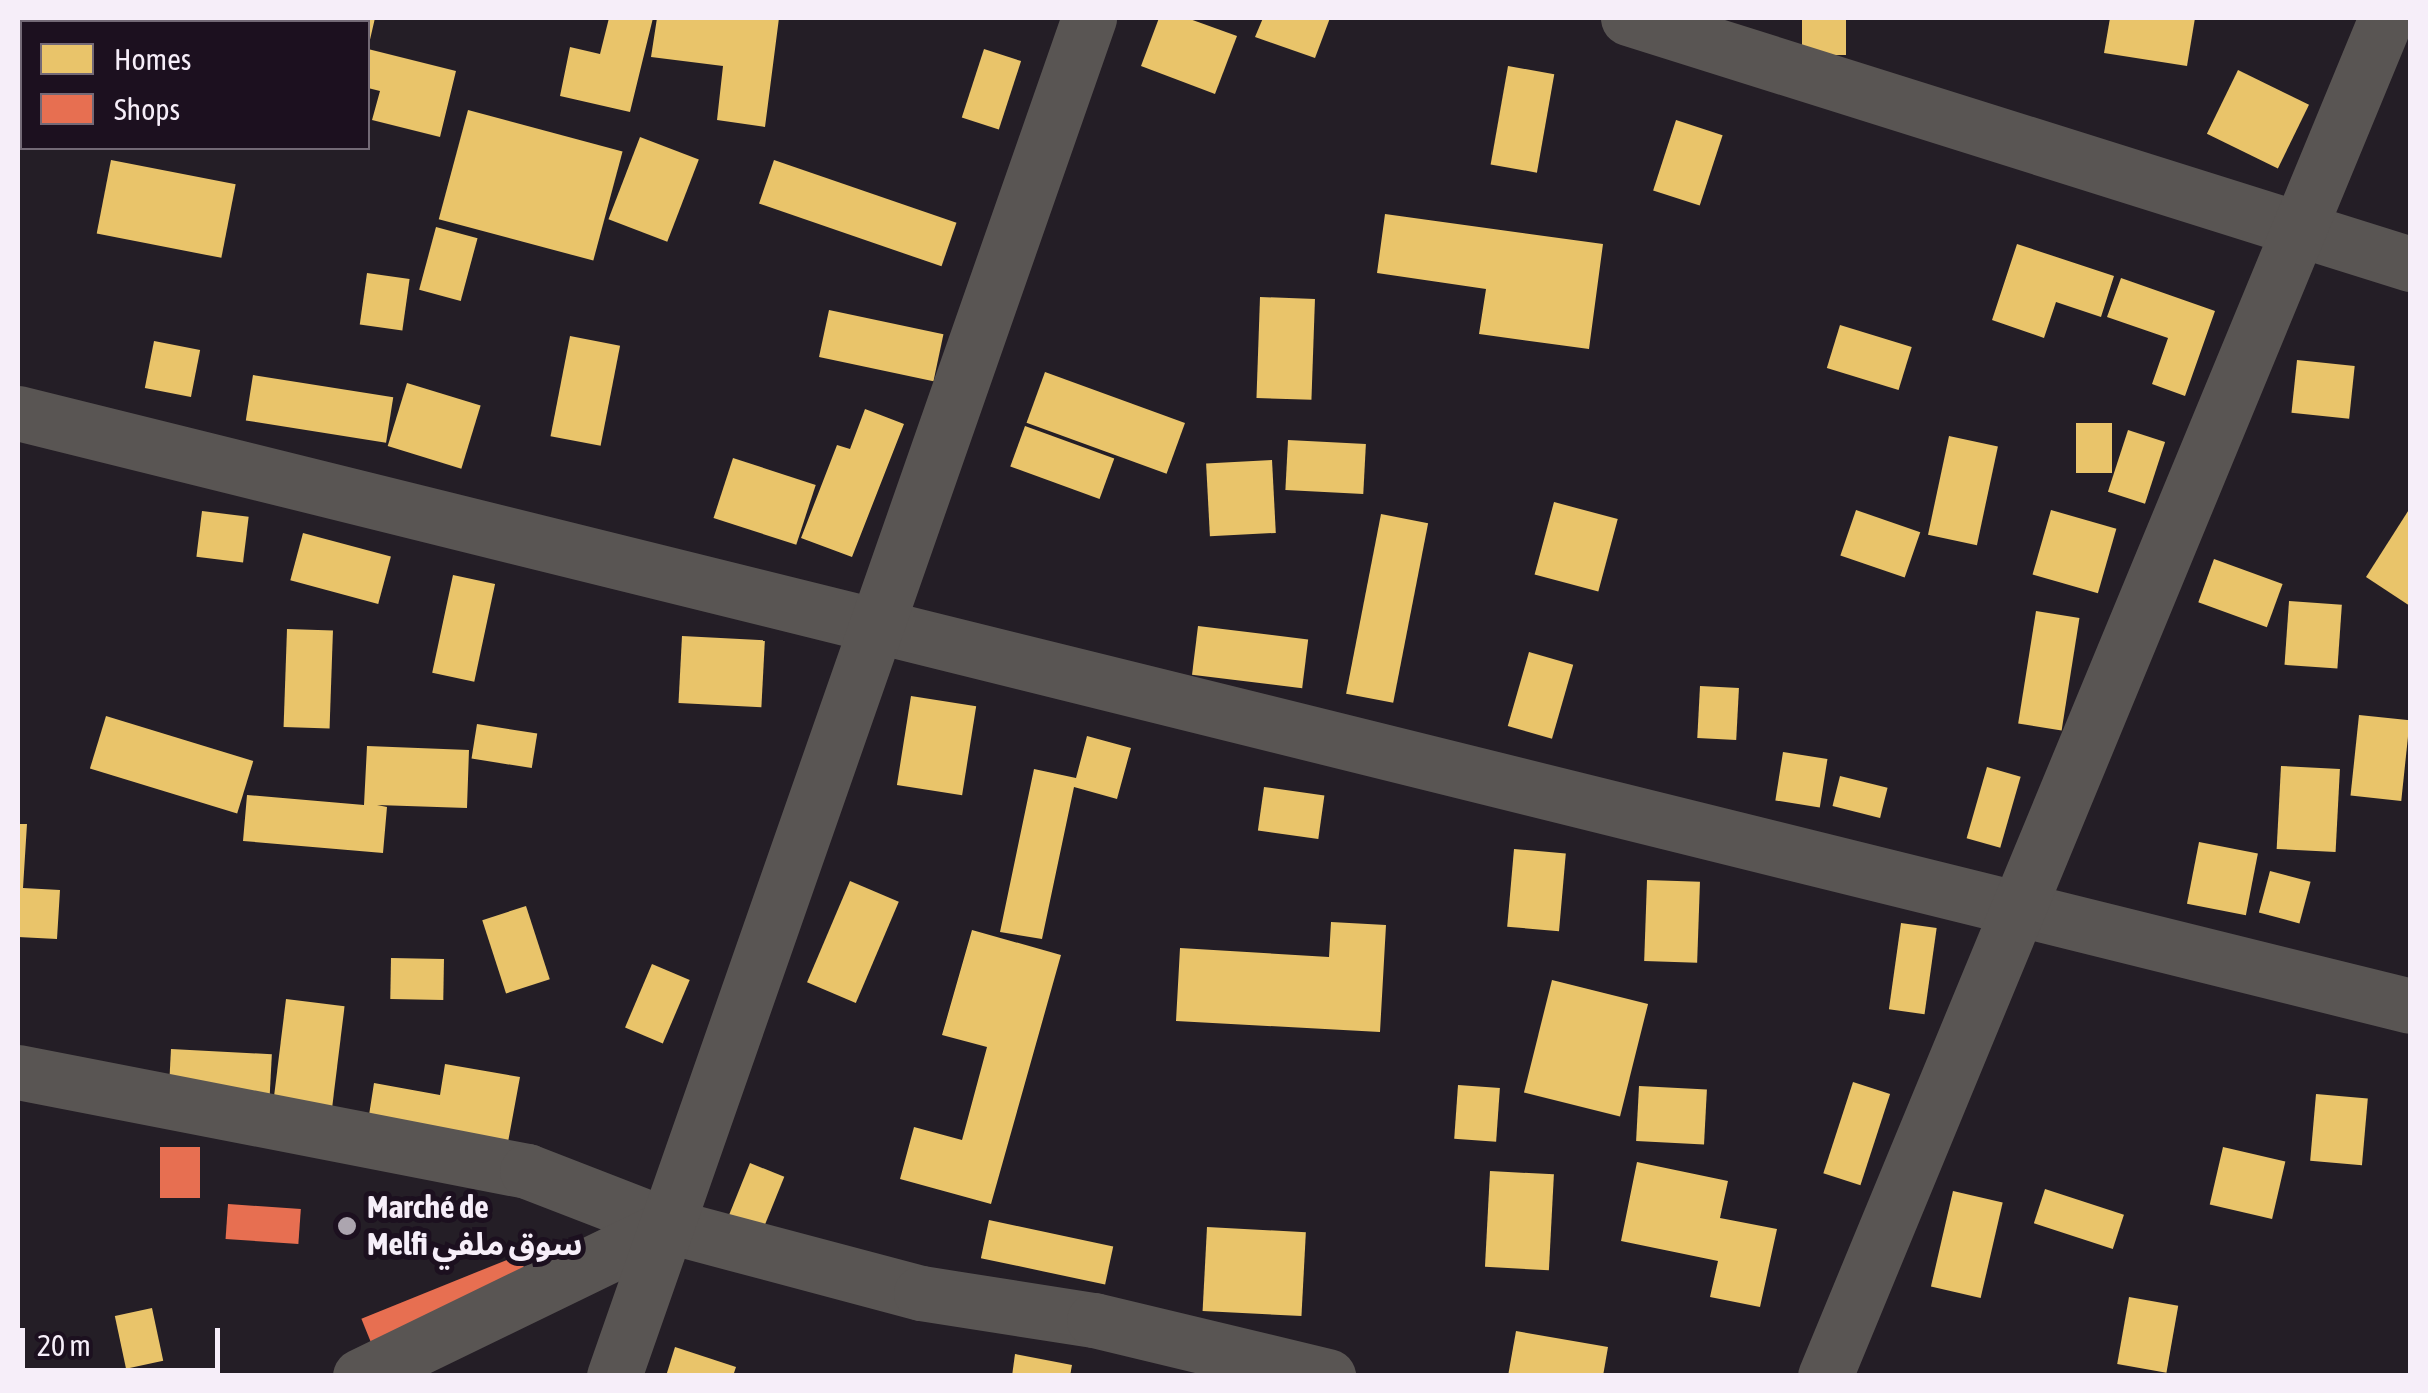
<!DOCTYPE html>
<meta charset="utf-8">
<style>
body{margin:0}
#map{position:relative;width:2428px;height:1393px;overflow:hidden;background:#241e26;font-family:"Asap Condensed","Noto Sans Arabic",sans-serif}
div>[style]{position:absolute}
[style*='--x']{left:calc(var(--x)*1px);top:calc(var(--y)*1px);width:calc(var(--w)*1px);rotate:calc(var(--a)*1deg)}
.homes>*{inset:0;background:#e9c46a;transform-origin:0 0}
.shops>*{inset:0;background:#e76f51;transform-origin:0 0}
.minor>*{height:55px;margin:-27.5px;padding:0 27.5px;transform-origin:27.5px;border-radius:27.5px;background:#595553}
.dots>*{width:28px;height:28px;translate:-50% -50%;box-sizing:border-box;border:5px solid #1c101f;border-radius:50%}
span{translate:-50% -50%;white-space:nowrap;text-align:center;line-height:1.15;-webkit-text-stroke:10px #1c101f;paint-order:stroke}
.poi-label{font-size:32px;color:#f6eef9;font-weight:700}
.left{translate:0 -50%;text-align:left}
.frame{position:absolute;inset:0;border:20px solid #f6eef9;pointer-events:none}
.legend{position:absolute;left:20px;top:20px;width:350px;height:130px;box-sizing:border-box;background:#1c101f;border:2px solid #736976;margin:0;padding:12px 18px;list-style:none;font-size:30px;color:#f6eef9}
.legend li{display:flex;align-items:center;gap:20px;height:50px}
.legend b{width:50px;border:2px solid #736976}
.scale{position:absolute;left:20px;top:1328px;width:200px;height:45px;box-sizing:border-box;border:5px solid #f6eef9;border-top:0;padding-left:12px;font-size:30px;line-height:35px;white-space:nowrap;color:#f6eef9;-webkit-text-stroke:8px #1c101f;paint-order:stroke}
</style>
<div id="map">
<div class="homes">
<div style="clip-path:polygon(331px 18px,375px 18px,369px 44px,368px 22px,330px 22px)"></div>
<div style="clip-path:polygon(609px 18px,653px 18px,630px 112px,560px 96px,570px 47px,600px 54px)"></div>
<div style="clip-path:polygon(657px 18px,779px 18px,765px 127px,717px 120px,723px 66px,651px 57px)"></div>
<div style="clip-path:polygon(1159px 18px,1187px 18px,1237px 36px,1215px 94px,1141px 66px)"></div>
<div style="clip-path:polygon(1263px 18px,1330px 18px,1315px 58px,1255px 37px)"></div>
<div style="left:1802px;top:18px;width:44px;height:37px"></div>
<div style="clip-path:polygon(2110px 18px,2195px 18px,2187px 66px,2104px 53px)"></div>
<div style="clip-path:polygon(368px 49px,456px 71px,440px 137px,372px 120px,380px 91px,368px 88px)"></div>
<div style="left:984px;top:49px;width:39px;height:72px;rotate:18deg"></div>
<div style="left:1508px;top:66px;width:47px;height:100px;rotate:10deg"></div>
<div style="left:2238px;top:70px;width:79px;height:71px;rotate:26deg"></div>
<div style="left:468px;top:110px;width:160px;height:113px;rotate:15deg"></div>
<div style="left:1676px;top:120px;width:49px;height:74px;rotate:18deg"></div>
<div style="left:640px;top:137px;width:63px;height:88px;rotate:21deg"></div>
<div style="left:111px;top:160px;width:127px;height:75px;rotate:11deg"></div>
<div style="left:774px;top:160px;width:193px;height:46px;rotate:19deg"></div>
<div style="clip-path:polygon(1385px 214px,1603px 244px,1589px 349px,1479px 334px,1486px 289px,1377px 273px)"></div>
<div style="left:436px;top:227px;width:43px;height:65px;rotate:15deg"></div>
<div style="clip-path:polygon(2017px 244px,2114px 276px,2101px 317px,2056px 302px,2044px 338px,1992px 320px)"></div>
<div style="left:367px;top:273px;width:43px;height:52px;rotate:8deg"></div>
<div style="clip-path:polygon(2121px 278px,2215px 311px,2185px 396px,2152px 384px,2168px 338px,2107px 317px)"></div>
<div style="left:1260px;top:297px;width:55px;height:101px;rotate:2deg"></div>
<div style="left:829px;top:310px;width:117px;height:48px;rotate:12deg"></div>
<div style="left:1840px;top:325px;width:75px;height:45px;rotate:17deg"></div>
<div style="left:570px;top:336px;width:51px;height:102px;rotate:11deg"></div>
<div style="left:154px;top:341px;width:47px;height:48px;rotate:11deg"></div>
<div style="left:2297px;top:360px;width:58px;height:53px;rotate:6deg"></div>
<div style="left:1045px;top:372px;width:149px;height:54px;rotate:20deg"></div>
<div style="left:253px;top:375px;width:142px;height:46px;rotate:9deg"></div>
<div style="left:407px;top:383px;width:77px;height:66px;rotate:17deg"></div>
<div style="clip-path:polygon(865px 409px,904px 424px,852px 557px,801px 538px,837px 445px,850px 449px)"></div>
<div style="left:2076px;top:423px;width:36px;height:50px"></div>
<div style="left:1025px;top:426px;width:95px;height:43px;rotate:20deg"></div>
<div style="left:2128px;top:430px;width:39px;height:65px;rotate:18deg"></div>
<div style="left:1949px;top:436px;width:50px;height:101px;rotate:12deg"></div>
<div style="left:1288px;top:440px;width:78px;height:50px;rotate:3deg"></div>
<div style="left:733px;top:458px;width:87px;height:63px;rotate:18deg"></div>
<div style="left:1272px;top:460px;width:73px;height:66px;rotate:87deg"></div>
<div style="left:1554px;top:502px;width:66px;height:75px;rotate:15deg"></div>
<div style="clip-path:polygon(2410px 508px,2410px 606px,2366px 577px)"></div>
<div style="left:1856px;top:510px;width:68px;height:48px;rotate:19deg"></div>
<div style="left:2051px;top:510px;width:68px;height:67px;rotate:16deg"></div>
<div style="left:202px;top:511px;width:47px;height:46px;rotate:7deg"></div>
<div style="left:1381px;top:514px;width:48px;height:183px;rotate:11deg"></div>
<div style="left:303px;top:533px;width:91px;height:49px;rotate:15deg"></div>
<div style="left:2214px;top:559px;width:73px;height:46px;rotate:20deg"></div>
<div style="left:453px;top:575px;width:43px;height:100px;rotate:12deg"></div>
<div style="left:2289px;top:601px;width:53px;height:64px;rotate:4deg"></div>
<div style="left:2036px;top:611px;width:44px;height:114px;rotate:9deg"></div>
<div style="left:1198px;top:626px;width:111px;height:49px;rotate:7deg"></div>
<div style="left:287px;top:629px;width:46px;height:98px;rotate:2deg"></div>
<div style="left:682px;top:636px;width:83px;height:67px;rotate:3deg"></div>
<div style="left:1529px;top:652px;width:46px;height:77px;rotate:16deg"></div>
<div style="left:1700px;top:686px;width:39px;height:52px;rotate:3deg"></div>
<div style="left:911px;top:696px;width:66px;height:90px;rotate:9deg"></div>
<div style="left:2359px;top:715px;width:51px;height:81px;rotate:6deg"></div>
<div style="left:106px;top:716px;width:154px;height:55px;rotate:17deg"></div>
<div style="left:477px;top:724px;width:61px;height:35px;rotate:9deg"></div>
<div style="clip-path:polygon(1087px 736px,1131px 748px,1117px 799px,1074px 787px,1042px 939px,1000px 932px,1034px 769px,1076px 778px)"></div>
<div style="clip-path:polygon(367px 746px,469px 750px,467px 808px,377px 805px,387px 807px,383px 853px,243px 841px,247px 795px,364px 805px)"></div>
<div style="left:1783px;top:752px;width:45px;height:49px;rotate:9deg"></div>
<div style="left:2281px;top:766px;width:59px;height:83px;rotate:3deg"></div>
<div style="left:1987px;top:767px;width:35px;height:74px;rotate:16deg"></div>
<div style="left:1840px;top:776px;width:49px;height:31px;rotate:14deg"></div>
<div style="left:1264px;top:787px;width:61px;height:44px;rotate:8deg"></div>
<div style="clip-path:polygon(18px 824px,27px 824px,23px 888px,60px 890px,57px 939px,18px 937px)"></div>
<div style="left:2199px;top:842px;width:60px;height:63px;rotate:11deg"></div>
<div style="left:1514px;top:849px;width:52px;height:78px;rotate:5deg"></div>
<div style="left:2270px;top:871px;width:42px;height:43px;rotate:15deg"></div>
<div style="left:1647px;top:880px;width:53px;height:81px;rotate:2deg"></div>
<div style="left:850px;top:881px;width:53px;height:110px;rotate:23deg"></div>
<div style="left:526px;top:906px;width:77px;height:46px;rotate:72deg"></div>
<div style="clip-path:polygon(1331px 922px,1386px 925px,1380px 1032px,1176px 1021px,1180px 948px,1329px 957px)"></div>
<div style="left:1901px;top:923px;width:36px;height:87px;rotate:8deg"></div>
<div style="clip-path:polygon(972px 930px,1061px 955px,991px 1204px,900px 1179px,914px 1127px,962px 1140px,987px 1047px,942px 1035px)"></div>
<div style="left:391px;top:958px;width:53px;height:41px;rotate:1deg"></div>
<div style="left:652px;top:964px;width:41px;height:69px;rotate:23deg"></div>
<div style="left:1552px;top:980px;width:99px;height:116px;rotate:14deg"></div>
<div style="left:286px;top:999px;width:59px;height:109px;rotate:7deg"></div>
<div style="left:171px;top:1049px;width:101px;height:47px;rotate:3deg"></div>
<div style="clip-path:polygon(445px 1064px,520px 1077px,506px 1153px,367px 1128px,374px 1083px,440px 1095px)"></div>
<div style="left:1853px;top:1082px;width:39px;height:96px;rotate:18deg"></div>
<div style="left:1458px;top:1085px;width:42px;height:54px;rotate:4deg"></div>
<div style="left:1639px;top:1086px;width:68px;height:55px;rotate:3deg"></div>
<div style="left:2316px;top:1094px;width:52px;height:67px;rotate:5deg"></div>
<div style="left:2223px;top:1147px;width:64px;height:59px;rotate:13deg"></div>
<div style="clip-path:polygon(1637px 1162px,1728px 1181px,1720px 1218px,1777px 1229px,1760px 1307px,1710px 1297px,1718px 1261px,1621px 1241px)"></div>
<div style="left:750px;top:1163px;width:37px;height:60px;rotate:22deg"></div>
<div style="left:1490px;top:1171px;width:64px;height:96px;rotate:3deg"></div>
<div style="left:2045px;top:1189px;width:83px;height:36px;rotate:18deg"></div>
<div style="left:1953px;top:1191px;width:51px;height:98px;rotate:13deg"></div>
<div style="left:989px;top:1220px;width:127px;height:39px;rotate:12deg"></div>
<div style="left:1207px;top:1227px;width:99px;height:84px;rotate:3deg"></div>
<div style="left:2129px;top:1297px;width:50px;height:68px;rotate:10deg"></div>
<div style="left:152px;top:1308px;width:54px;height:38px;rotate:78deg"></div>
<div style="clip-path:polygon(1516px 1331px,1608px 1347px,1603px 1376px,1508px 1376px)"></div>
<div style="clip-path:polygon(675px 1347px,736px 1367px,733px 1376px,666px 1376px)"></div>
<div style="clip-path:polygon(1015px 1354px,1072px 1365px,1070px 1376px,1012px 1376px)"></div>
</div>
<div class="shops">
<div style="left:160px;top:1147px;width:40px;height:51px"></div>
<div style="left:228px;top:1204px;width:73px;height:35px;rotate:4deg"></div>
<div style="left:519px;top:1255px;width:57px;height:170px;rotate:68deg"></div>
</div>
<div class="minor">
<div style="--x:1628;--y:18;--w:820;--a:17.46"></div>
<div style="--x:18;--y:413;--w:2464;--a:13.92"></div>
<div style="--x:18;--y:1072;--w:519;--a:11.01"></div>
<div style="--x:527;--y:1171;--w:152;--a:21.2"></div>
<div style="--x:360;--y:1376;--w:343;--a:-25.9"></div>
<div style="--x:669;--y:1226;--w:261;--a:14.9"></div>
<div style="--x:921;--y:1293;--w:175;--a:8.9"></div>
<div style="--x:1094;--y:1320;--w:241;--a:13.5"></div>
<div style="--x:614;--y:1376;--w:1439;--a:-70.72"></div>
<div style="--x:1825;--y:1376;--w:1469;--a:-67.55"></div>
</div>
<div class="dots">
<div style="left:347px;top:1226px;background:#aca5af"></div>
</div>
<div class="poi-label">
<span class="left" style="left:367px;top:1226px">Marché de<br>Melfi سوق ملفي</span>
</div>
<div class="frame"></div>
<ul class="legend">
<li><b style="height:28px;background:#e9c46a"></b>Homes</li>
<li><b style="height:28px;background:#e76f51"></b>Shops</li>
</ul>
<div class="scale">20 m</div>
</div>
